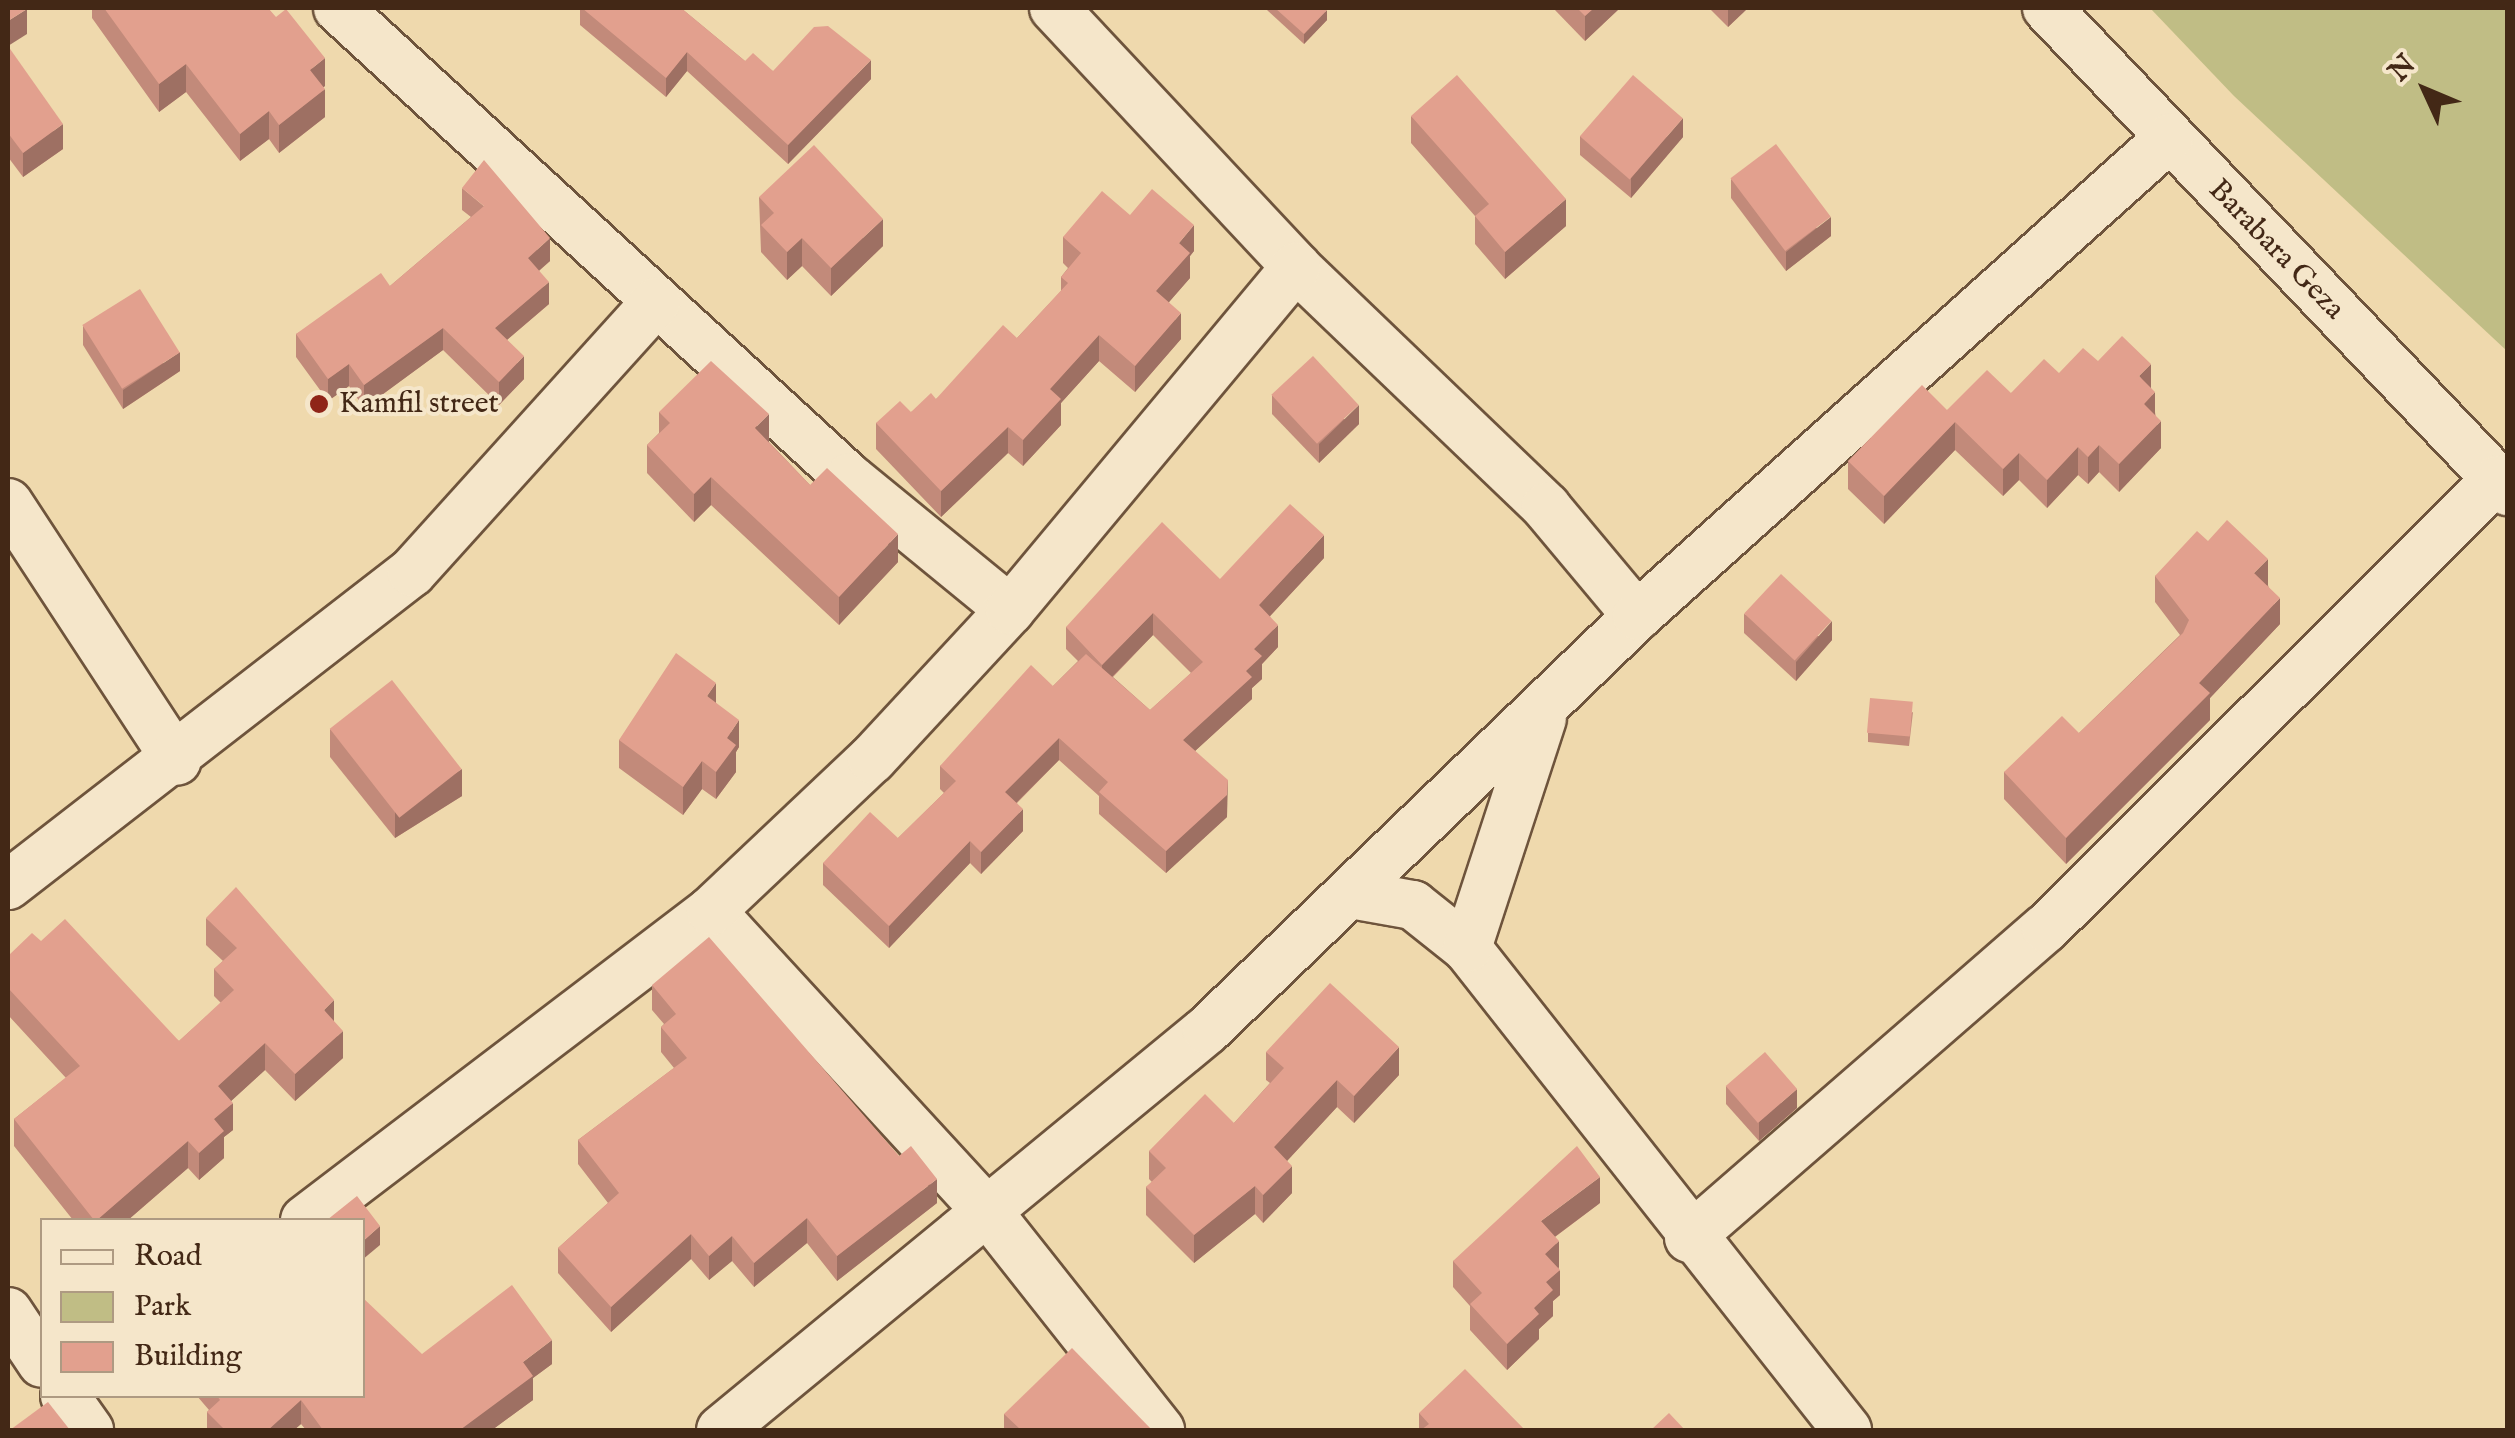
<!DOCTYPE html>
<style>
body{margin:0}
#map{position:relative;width:2515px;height:1438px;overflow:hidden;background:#efd9ad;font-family:"IM FELL English",serif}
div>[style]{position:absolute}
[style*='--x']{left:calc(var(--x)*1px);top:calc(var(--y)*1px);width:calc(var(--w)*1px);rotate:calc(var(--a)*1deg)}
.green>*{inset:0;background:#c0bd85}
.roads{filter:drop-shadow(2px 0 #6e543c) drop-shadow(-2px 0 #6e543c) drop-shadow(0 2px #6e543c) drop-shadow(0 -2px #6e543c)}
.minor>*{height:48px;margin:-24px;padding:0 24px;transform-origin:24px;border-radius:24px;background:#f5e6ca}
.wall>*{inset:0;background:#c28a7a}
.shaded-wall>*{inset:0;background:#9e7063}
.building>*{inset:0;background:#e2a08e;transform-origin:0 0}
.dots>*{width:28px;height:28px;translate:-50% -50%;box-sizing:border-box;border:5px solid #f5e6ca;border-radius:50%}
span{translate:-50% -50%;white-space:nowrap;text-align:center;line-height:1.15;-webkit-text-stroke:8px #f5e6ca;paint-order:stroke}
.street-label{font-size:30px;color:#432816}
.poi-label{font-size:30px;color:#432816}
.left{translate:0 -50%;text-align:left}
.frame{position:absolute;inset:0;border:10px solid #432816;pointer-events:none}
.legend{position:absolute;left:40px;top:1218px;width:325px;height:180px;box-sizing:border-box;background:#f5e6ca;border:2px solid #ae9a82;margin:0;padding:12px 18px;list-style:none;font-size:30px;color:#432816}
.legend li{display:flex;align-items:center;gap:20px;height:50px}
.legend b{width:50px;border:2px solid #ae9a82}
.north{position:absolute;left:2375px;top:40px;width:100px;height:100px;-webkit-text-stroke:8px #f5e6ca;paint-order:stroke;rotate:314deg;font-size:28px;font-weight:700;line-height:40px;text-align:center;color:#432816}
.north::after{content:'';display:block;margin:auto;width:35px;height:45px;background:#432816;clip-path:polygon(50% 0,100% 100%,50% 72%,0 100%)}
</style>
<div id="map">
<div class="green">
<div style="clip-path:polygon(2150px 8px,2507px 8px,2507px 351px,2234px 96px)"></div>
</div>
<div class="roads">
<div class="minor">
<div style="--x:338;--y:8;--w:694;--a:42.61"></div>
<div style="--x:849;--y:478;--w:208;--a:39.3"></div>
<div style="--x:1054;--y:8;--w:354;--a:46.9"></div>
<div style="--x:1296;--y:267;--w:347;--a:43.8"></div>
<div style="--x:1546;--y:507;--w:142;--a:50.1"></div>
<div style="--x:2047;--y:8;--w:668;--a:46.34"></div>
<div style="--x:8;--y:503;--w:308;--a:56.8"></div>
<div style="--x:8;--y:885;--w:511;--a:-37.77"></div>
<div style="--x:412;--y:572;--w:364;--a:-47.9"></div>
<div style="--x:1351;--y:894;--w:63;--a:10.1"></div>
<div style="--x:1413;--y:905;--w:69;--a:38.5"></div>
<div style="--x:1467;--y:948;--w:614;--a:51.75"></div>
<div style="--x:711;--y:911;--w:414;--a:47.4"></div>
<div style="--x:991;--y:1216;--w:273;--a:51.7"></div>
<div style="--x:1467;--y:948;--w:241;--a:-71.9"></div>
<div style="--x:305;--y:1220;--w:510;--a:-37.27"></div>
<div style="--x:711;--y:911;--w:221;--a:-43.4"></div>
<div style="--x:872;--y:759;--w:203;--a:-47.2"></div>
<div style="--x:1010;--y:610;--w:447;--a:-50.2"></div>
<div style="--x:1689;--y:1238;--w:473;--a:-41"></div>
<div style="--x:2046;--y:928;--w:635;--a:-44.87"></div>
<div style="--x:8;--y:1312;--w:61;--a:56.3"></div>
<div style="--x:65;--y:1396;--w:42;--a:54.8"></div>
<div style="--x:721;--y:1430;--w:629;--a:-39.46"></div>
<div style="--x:1207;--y:1030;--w:597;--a:-43.91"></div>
<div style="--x:1637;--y:616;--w:715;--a:-41.94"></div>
</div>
</div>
<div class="wall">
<div style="clip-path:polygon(92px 8px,268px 8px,325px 86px,323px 87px,325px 117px,279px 153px,269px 139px,240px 161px,186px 92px,159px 112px,92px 18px)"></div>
<div style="clip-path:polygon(580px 8px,681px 8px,745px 61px,773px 71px,871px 79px,788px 164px,687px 71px,666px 97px,580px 25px)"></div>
<div style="clip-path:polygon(1267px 8px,1324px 8px,1327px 20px,1304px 44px,1267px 10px)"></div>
<div style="clip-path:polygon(1553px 8px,1620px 8px,1585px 41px)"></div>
<div style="clip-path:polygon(1709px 8px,1748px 8px,1728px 27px)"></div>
<div style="clip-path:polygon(8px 46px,63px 149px,23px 177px,8px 157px)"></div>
<div style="clip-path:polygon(1411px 116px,1566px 226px,1505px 279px,1475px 244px,1475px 216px,1411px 143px)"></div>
<div style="clip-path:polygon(1580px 136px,1683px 137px,1631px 198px,1580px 155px)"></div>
<div style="clip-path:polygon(1731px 179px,1831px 236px,1786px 271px,1731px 198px)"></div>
<div style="clip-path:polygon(462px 188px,550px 261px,539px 271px,549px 304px,507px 340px,524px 379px,499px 405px,443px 350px,364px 408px,349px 386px,328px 401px,296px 357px,296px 334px,390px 286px,471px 217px,462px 210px)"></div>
<div style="clip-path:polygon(759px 197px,883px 246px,831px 296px,802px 266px,787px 280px,761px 252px)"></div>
<div style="clip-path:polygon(1130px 215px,1194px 251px,1190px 256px,1190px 278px,1169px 302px,1181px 339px,1135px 392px,1099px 361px,1061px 403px,1061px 425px,1023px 466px,1008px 453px,941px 517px,876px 449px,876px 423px,911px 412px,936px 399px,1017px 338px,1061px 291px,1061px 277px,1068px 268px,1063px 263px,1063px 237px)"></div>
<div style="clip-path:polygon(83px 326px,180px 371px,123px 409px,83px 345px)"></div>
<div style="clip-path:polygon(2059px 373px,2151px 388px,2161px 448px,2119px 492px,2099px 472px,2088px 484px,2078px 475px,2047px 508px,2019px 480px,2003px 496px,1955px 450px,1884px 524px,1848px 489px,1848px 461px,1947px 410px,2011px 393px)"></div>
<div style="clip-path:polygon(1272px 395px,1359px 424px,1319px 463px,1272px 414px)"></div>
<div style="clip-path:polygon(659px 412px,769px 442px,810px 485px,898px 562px,839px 625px,711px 505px,694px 522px,647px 473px,647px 445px,659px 433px)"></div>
<div style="clip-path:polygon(2208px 541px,2268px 585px,2280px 624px,2210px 698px,2210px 720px,2066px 864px,2004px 799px,2004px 772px,2079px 733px,2180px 635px,2155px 602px,2155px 576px)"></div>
<div style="clip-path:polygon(evenodd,1324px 558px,1270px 616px,1278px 647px,1262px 664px,1262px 679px,1252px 688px,1252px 699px,1195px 751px,1227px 817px,1166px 873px,1099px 814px,1099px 796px,1059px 760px,1017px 803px,1023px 831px,981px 874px,970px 863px,889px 948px,823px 885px,823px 863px,898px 838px,944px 793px,940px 789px,940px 766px,1053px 686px,1078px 661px,1066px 649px,1066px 627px,1220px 579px,1324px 558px,1153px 635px,1191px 673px,1150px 710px,1113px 677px,1153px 635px)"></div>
<div style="clip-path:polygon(1744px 614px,1832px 640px,1796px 681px,1744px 633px)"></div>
<div style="clip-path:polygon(716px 703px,739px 747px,736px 752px,736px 772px,716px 799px,702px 789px,683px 815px,619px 768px,619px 740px)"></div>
<div style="clip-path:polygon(1913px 712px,1909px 746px,1868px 742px,1868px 733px)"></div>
<div style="clip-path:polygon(330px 729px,462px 796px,395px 838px,330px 757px)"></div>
<div style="clip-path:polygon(206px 918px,334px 1022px,343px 1058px,295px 1101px,265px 1070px,231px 1101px,233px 1130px,224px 1137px,224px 1158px,199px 1180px,188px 1168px,128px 1220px,73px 1220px,14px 1146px,14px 1119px,66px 1078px,8px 1015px,8px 956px,41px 941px,179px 1041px,221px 1003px,214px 996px,214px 969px,223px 961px,206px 945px)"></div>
<div style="clip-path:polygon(652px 985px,937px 1203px,837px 1281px,807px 1243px,754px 1287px,732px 1261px,709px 1280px,691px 1259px,611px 1332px,558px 1273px,558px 1248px,608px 1203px,578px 1164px,578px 1140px,674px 1068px,661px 1052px,661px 1027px,664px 1024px,652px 1010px)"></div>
<div style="clip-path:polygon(1266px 1052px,1399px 1075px,1354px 1123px,1337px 1107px,1287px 1161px,1292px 1193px,1263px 1223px,1255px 1214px,1194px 1263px,1146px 1215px,1146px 1187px,1152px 1182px,1149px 1179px,1149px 1151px,1234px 1123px,1270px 1083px,1266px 1080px)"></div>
<div style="clip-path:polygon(1726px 1086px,1797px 1108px,1759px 1141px,1726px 1104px)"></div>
<div style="clip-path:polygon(1600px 1203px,1555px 1237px,1559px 1267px,1560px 1295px,1553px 1301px,1553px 1316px,1539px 1329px,1539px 1339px,1507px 1370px,1470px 1330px,1470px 1306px,1453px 1287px,1453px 1261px)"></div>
<div style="clip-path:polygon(422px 1354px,552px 1364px,533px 1378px,533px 1400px,492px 1430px,306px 1430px,301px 1424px,294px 1430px,207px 1430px,207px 1412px,209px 1410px,197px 1396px,362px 1396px)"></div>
<div style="clip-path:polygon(1419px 1413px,1525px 1430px,1419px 1430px)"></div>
<div style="clip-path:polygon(1004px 1414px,1152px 1430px,1004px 1430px)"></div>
</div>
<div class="shaded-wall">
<div style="clip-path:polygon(1594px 8px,1620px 8px,1585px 41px,1585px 16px)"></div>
<div style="clip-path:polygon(1728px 8px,1748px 8px,1728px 27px)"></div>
<div style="clip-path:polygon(27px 9px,27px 34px,8px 46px,8px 21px)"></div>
<div style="clip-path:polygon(1327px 10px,1327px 20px,1304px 44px,1304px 34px)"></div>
<div style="clip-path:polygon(687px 52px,687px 71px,666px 97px,666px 78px)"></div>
<div style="clip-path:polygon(325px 58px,325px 86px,310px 98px,310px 70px)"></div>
<div style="clip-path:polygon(871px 60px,871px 79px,788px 164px,788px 145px)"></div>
<div style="clip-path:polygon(186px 64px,186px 92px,159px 112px,159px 84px)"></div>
<div style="clip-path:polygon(325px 89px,325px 117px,279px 153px,279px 125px)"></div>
<div style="clip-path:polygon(269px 111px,269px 139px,240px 161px,240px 134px)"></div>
<div style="clip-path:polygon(1683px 118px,1683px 137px,1631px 198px,1631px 178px)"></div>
<div style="clip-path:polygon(63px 124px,63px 149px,23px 177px,23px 153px)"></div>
<div style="clip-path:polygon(1566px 199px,1566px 226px,1505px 279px,1505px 252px)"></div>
<div style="clip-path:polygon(1831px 217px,1831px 236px,1786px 271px,1786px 252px)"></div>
<div style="clip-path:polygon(883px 219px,883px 246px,831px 296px,831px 268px)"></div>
<div style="clip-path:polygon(1194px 225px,1194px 251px,1190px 256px,1190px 278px,1156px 317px,1156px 291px,1179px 243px)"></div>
<div style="clip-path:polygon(550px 238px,550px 261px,528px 280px,528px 258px)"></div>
<div style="clip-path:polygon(802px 238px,802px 266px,787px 280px,787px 252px)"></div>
<div style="clip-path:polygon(549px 282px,549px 304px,495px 350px,495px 328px)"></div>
<div style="clip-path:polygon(1181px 313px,1181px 339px,1135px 392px,1135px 366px)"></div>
<div style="clip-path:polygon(443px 328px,443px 350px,364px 408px,364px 385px)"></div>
<div style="clip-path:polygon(1099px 335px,1099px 361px,1061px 403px,1061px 425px,1023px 466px,1023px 440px,1050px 389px)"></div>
<div style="clip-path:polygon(180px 352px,180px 371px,123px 409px,123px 390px)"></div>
<div style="clip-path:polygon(524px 356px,524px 379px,499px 405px,499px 382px)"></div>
<div style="clip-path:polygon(349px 364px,349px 386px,328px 401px,328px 379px)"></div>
<div style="clip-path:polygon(2151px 364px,2151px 391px,2139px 376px)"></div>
<div style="clip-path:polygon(2155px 392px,2155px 420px,2144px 404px)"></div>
<div style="clip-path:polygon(1359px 405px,1359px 424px,1319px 463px,1319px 444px)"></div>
<div style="clip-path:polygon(769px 414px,769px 442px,755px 456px,755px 428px)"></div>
<div style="clip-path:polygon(2161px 421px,2161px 448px,2119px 492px,2119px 464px)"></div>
<div style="clip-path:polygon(1955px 422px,1955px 450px,1884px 524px,1884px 496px)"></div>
<div style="clip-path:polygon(1008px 427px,1008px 453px,941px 517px,941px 491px)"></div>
<div style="clip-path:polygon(2099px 445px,2099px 472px,2088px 484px,2088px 457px)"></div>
<div style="clip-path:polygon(2078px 447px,2078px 475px,2047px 508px,2047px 480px)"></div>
<div style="clip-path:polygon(2019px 453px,2019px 480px,2003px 496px,2003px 469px)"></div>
<div style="clip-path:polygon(711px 477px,711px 505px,694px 522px,694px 494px)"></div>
<div style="clip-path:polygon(898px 534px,898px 562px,839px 625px,839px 597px)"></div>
<div style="clip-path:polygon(1324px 535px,1324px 558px,1259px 628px,1259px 605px)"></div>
<div style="clip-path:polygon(2268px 559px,2268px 585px,2254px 599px,2254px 573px)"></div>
<div style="clip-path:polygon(2280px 598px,2280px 624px,2210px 698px,2210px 720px,2066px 864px,2066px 838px,2199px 683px)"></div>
<div style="clip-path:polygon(1153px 613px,1153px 635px,1102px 687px,1102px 665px)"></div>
<div style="clip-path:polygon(1832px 621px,1832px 640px,1796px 681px,1796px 662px)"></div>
<div style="clip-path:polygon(1278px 625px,1278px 647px,1262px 664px,1262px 679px,1252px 688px,1252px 699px,1183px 762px,1183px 740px,1246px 671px,1254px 649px)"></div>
<div style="clip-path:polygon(716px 683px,716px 711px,707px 696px)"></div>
<div style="clip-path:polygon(739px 720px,739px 747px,736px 752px,736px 772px,716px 799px,716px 772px,727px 738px)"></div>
<div style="clip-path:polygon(1059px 738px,1059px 760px,1005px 814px,1005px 792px)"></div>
<div style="clip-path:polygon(702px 761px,702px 789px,683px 815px,683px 787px)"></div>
<div style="clip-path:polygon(462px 769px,462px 796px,395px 838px,395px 810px)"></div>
<div style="clip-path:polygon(1228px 780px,1227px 817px,1166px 873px,1166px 851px)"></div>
<div style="clip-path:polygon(1023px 809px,1023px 831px,981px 874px,981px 852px)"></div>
<div style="clip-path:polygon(970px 841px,970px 863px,889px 948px,889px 926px)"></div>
<div style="clip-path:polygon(334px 1000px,334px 1027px,324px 1010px)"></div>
<div style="clip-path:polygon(343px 1031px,343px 1058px,295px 1101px,295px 1074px)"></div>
<div style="clip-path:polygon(265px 1043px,265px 1070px,218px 1113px,218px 1086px)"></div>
<div style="clip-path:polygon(1399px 1047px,1399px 1075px,1354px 1123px,1354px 1096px)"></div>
<div style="clip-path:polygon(1337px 1080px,1337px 1107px,1274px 1175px,1274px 1147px)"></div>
<div style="clip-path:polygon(1797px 1089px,1797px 1108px,1759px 1141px,1759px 1122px)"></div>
<div style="clip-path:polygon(233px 1103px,233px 1130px,224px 1137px,224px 1158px,199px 1180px,199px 1153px,214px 1119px)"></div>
<div style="clip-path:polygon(188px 1141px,188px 1168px,128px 1220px,97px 1220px)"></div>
<div style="clip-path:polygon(1292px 1166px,1292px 1193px,1263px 1223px,1263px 1195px)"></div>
<div style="clip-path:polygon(1600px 1177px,1600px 1203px,1541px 1247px,1541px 1221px)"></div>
<div style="clip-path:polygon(937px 1179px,937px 1203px,837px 1281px,837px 1256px)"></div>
<div style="clip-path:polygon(1255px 1186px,1255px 1214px,1194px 1263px,1194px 1235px)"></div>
<div style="clip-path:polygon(807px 1218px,807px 1243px,754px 1287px,754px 1263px)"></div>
<div style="clip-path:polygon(380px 1226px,380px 1245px,362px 1260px,362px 1242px)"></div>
<div style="clip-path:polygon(691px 1234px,691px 1259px,611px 1332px,611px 1307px)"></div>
<div style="clip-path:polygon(732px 1236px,732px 1261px,709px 1280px,709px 1256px)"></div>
<div style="clip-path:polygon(1559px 1241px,1559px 1267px,1545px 1280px,1545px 1254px)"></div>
<div style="clip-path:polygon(1560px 1270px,1560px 1295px,1553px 1301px,1553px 1316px,1539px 1329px,1539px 1339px,1507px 1370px,1507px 1344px,1534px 1308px,1546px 1282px)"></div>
<div style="clip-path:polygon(552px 1340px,552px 1364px,533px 1378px,533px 1400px,492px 1430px,460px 1430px,523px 1362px)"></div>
<div style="clip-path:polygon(301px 1400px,301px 1424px,294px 1430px,268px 1430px)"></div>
</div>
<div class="building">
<div style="clip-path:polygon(8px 8px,26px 8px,27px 9px,8px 21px)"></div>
<div style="clip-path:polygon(104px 8px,268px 8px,276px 17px,286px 9px,325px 58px,310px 70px,325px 89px,279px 125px,269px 111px,240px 134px,186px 64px,159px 84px)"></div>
<div style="clip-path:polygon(582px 8px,681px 8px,745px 61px,753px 53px,773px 71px,814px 27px,828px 26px,871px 60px,788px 145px,687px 52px,666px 78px)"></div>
<div style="clip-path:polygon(1275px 8px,1324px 8px,1327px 10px,1304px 34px)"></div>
<div style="clip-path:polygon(1577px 8px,1594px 8px,1585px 16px)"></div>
<div style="clip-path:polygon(8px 46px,63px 124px,23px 153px,8px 133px)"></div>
<div style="clip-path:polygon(1457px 75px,1566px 199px,1505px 252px,1475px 216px,1489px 204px,1411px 116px)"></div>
<div style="left:1633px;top:75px;width:66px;height:81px;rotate:41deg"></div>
<div style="left:1776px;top:144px;width:91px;height:57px;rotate:53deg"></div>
<div style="clip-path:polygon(814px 145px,883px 219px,831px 268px,802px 238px,787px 252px,761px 225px,774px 213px,759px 197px)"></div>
<div style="clip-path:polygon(484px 160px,550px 238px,528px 258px,549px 282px,495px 328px,524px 356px,499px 382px,443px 328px,364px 385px,349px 364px,328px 379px,296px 334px,381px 273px,390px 286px,484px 206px,462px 188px)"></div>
<div style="clip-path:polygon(1152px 189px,1194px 225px,1179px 243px,1190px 253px,1156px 291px,1181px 313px,1135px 366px,1099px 335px,1050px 389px,1061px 399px,1023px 440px,1008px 427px,941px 491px,876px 423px,900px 401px,911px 412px,931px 393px,936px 399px,1003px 325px,1017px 338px,1068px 283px,1061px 277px,1081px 253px,1063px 237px,1102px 191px,1130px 215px)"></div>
<div style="left:140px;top:289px;width:75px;height:68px;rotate:58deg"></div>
<div style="clip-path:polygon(2122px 336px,2151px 364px,2139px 376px,2155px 392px,2144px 404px,2161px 421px,2119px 464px,2099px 445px,2088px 457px,2078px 447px,2047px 480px,2019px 453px,2003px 469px,1955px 422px,1884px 496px,1848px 461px,1922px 385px,1947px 410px,1987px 370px,2011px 393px,2044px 359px,2059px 373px,2083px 348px,2098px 361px)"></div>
<div style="left:1313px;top:356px;width:67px;height:57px;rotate:47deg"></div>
<div style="clip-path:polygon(711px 361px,769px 414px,755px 428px,810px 485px,827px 468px,898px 534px,839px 597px,711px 477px,694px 494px,647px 445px,670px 423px,659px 412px)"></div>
<div style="clip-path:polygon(1290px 504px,1324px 535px,1259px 605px,1278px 625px,1254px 649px,1262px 656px,1246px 671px,1252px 677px,1183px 740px,1228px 780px,1227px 795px,1166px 851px,1099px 792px,1108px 782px,1059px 738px,1005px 792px,1023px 809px,981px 852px,970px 841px,889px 926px,823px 863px,870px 812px,898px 838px,956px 781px,940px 766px,1031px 665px,1053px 686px,1086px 654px,1150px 710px,1203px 662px,1153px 613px,1102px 665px,1066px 627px,1162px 522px,1220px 579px)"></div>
<div style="clip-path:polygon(2227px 520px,2268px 559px,2254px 573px,2280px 598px,2199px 683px,2210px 693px,2066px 838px,2004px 772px,2062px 716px,2079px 733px,2183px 633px,2189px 620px,2155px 576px,2197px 531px,2208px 541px)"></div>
<div style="left:1781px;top:574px;width:69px;height:54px;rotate:43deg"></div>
<div style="clip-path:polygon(676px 653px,716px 683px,707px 696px,739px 720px,727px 738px,736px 745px,716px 772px,702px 761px,683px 787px,619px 740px)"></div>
<div style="left:392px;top:680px;width:113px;height:79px;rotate:52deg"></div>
<div style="left:1870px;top:698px;width:43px;height:35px;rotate:5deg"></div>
<div style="clip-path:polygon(236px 887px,334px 1000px,324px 1010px,343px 1031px,295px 1074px,265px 1043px,218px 1086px,233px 1103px,214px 1119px,224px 1131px,199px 1153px,188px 1141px,97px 1220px,94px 1220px,14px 1119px,80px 1066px,8px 988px,8px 956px,32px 933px,41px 941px,65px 919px,179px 1041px,234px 990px,214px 969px,237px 948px,206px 918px)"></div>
<div style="clip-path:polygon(709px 937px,899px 1156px,911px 1146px,937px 1179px,837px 1256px,807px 1218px,754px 1263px,732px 1236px,709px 1256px,691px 1234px,611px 1307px,558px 1248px,619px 1193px,578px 1140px,687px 1058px,661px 1027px,676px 1014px,652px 985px)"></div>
<div style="clip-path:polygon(1330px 983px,1399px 1047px,1354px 1096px,1337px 1080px,1274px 1147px,1292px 1166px,1263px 1195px,1255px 1186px,1194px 1235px,1146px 1187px,1166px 1168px,1149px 1151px,1205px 1094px,1234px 1123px,1284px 1068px,1266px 1052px)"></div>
<div style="left:1765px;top:1052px;width:49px;height:52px;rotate:49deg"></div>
<div style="clip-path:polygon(1577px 1146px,1600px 1177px,1541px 1221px,1559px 1241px,1545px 1254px,1560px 1270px,1546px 1282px,1553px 1290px,1534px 1308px,1539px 1314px,1507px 1344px,1470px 1304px,1482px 1293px,1453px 1261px)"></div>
<div style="clip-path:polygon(357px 1196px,380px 1226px,362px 1242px,362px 1220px,327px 1220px)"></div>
<div style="clip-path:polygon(512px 1285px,552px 1340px,523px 1362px,533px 1376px,460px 1430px,323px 1430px,301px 1400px,268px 1430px,225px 1430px,207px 1412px,220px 1400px,217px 1396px,362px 1396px,362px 1297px,422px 1354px)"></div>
<div style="clip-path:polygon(1072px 1348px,1152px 1430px,1021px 1430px,1004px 1414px)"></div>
<div style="clip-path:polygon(1465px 1369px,1525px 1430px,1421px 1430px,1429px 1424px,1419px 1413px)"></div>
<div style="clip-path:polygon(48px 1402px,70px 1430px,10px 1430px)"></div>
<div style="clip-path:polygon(1669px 1413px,1685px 1430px,1651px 1430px)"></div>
</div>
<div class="dots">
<div style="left:319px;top:404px;background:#8f2418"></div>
</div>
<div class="street-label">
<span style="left:2276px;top:250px;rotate:46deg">Barabara Geza</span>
</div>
<div class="poi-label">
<span class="left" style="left:339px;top:404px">Kamfil street</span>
</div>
<div class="frame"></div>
<ul class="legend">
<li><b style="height:12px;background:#f5e6ca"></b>Road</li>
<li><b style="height:28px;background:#c0bd85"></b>Park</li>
<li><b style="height:28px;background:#e2a08e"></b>Building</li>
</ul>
<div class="north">N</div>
</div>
